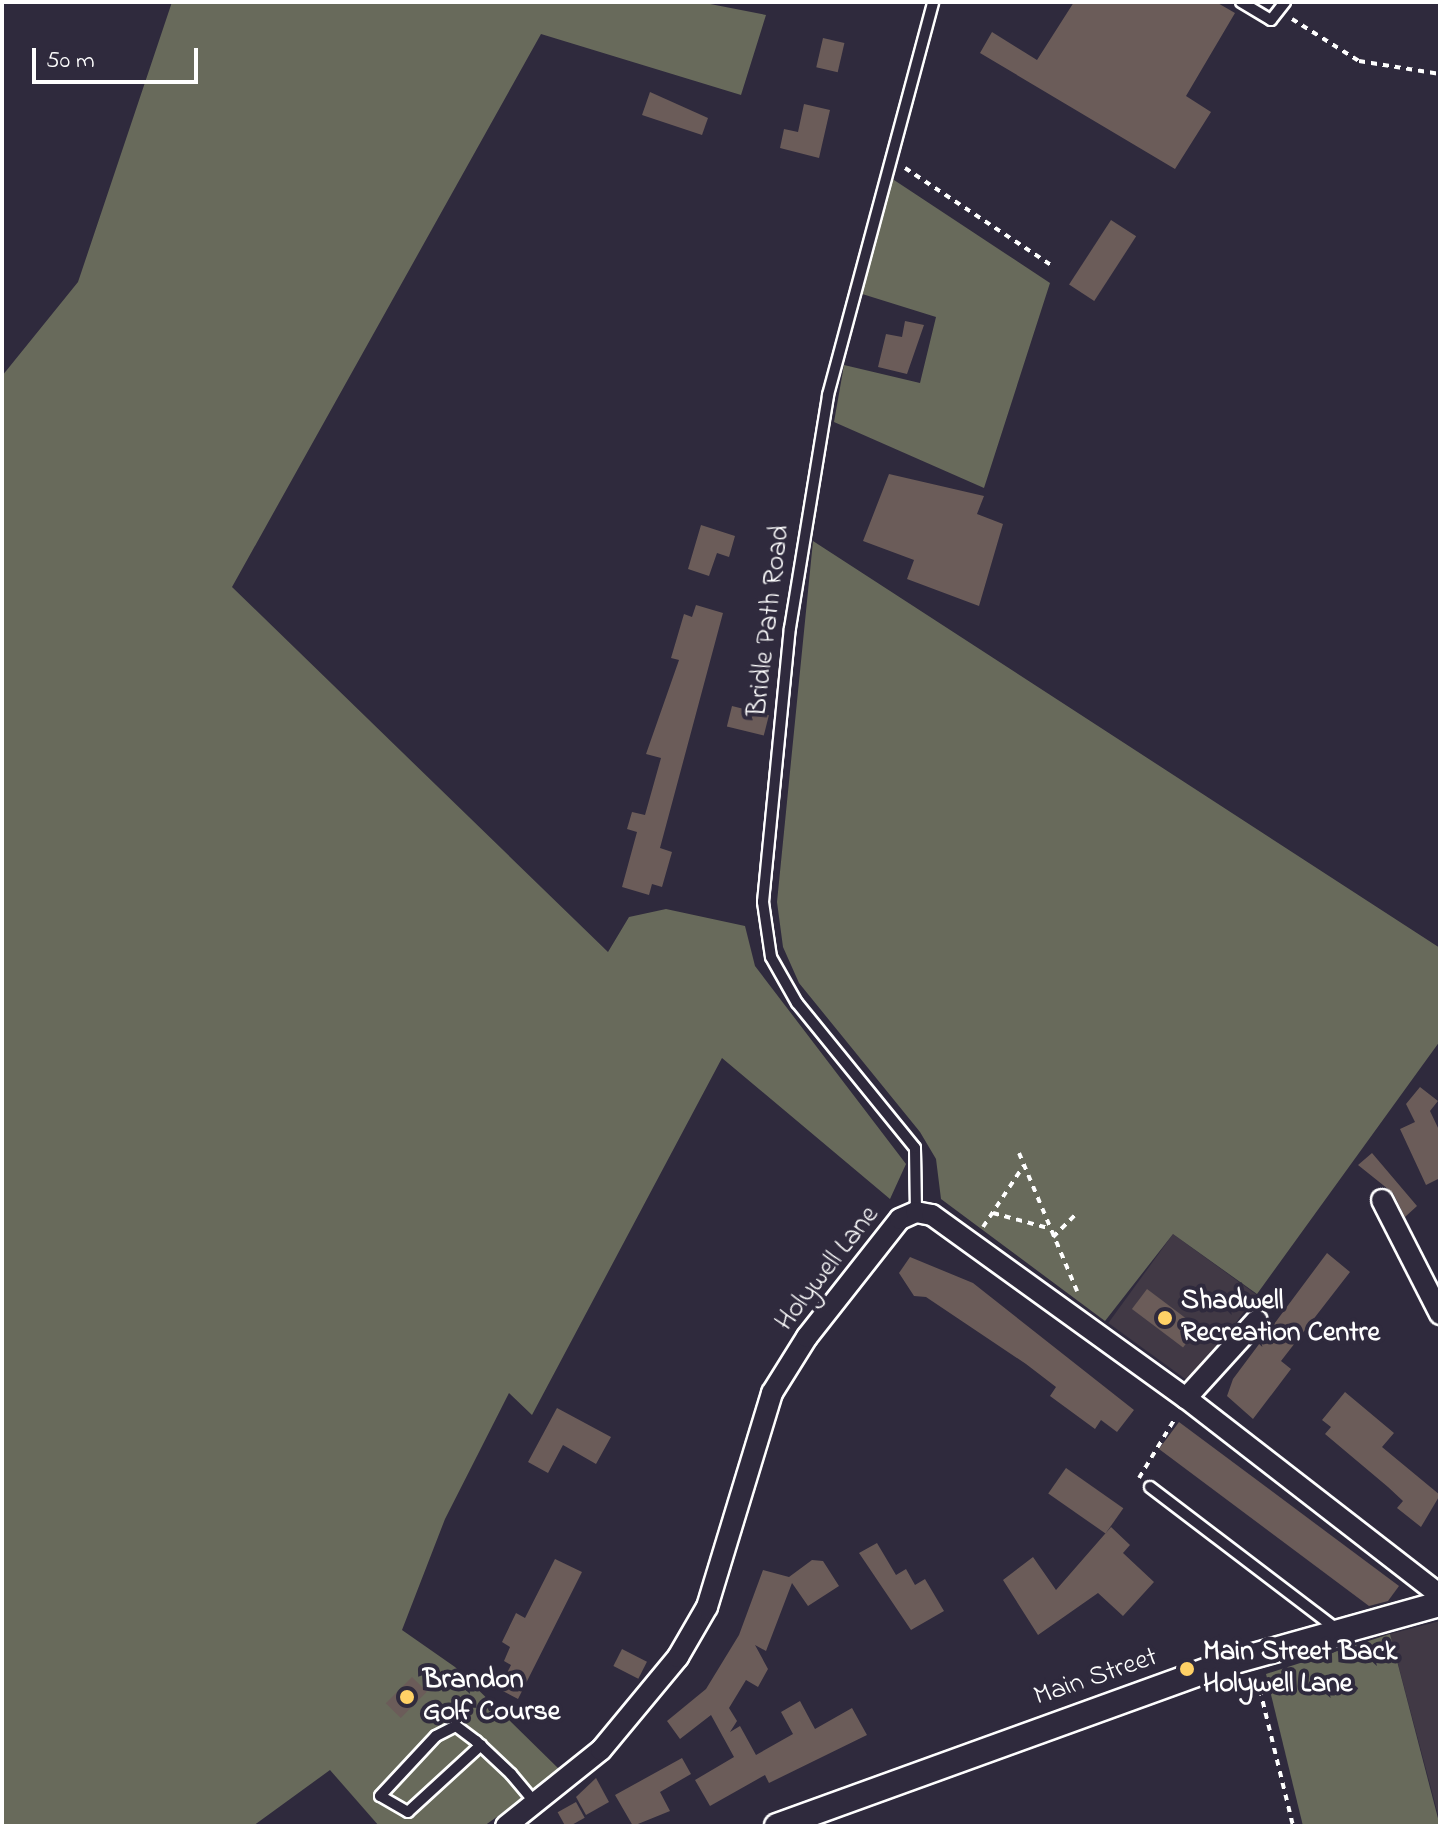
<!DOCTYPE html>
<style>
body{margin:0}
#map{position:relative;width:1442px;height:1828px;overflow:hidden;background:#2f2a3d;font-family:"Indie Flower",sans-serif}
div>[style]{position:absolute}
[style*='--x']{left:calc(var(--x)*1px);top:calc(var(--y)*1px);width:calc(var(--w)*1px);rotate:calc(var(--a)*1deg)}
.built>*{inset:0;background:#413945;transform-origin:0 0}
.green>*{inset:0;background:#686a5b}
.building>*{inset:0;background:#6b5c59;transform-origin:0 0}
.path>*{height:4px;margin-top:-2px;transform-origin:0;background:repeating-linear-gradient(90deg,#fff 0 6px,transparent 0 12px)}
.roads{filter:drop-shadow(2px 0 #fff) drop-shadow(-2px 0 #fff) drop-shadow(0 2px #fff) drop-shadow(0 -2px #fff)}
.service>*{height:10px;margin:-5px;padding:0 5px;transform-origin:5px;border-radius:5px;background:#2f2a3d}
.minor>*{height:20px;margin:-10px;padding:0 10px;transform-origin:10px;border-radius:10px;background:#2f2a3d}
.tertiary>*{height:24px;margin:-12px;padding:0 12px;transform-origin:12px;border-radius:12px;background:#2f2a3d}
.dots>*{width:22px;height:22px;translate:-50% -50%;box-sizing:border-box;border:4px solid #2f2a3d;border-radius:50%}
span{translate:-50% -50%;white-space:nowrap;text-align:center;line-height:1.15;-webkit-text-stroke:8px #2f2a3d;paint-order:stroke}
.street-label{font-size:28px;color:#fff}
.poi-label{font-size:28px;color:#fff;font-weight:700}
.left{translate:0 -50%;text-align:left}
.frame{position:absolute;inset:0;border:4px solid #fff;pointer-events:none}
.scale{position:absolute;left:32px;top:48px;width:166px;height:36px;box-sizing:border-box;border:4px solid #fff;border-top:0;padding-left:10px;font-size:24px;line-height:28px;white-space:nowrap;color:#fff;-webkit-text-stroke:6px #2f2a3d;paint-order:stroke}
</style>
<div id="map">
<div class="built">
<div style="left:1173px;top:1234px;width:103px;height:110px;rotate:36deg"></div>
<div style="clip-path:polygon(1440px 1621px,1440px 1822px,1390px 1634px)"></div>
</div>
<div class="green">
<div style="clip-path:polygon(172px 2px,700px 2px,766px 15px,741px 95px,541px 34px,232px 587px,608px 952px,629px 917px,666px 909px,745px 926px,755px 966px,906px 1164px,890px 1199px,722px 1058px,532px 1415px,509px 1393px,445px 1519px,402px 1630px,455px 1667px,561px 1771px,484px 1826px,379px 1826px,330px 1770px,253px 1826px,2px 1826px,2px 376px,78px 282px)"></div>
<div style="clip-path:polygon(891px 178px,1050px 283px,984px 488px,834px 422px,844px 365px,920px 383px,936px 317px,859px 293px)"></div>
<div style="clip-path:polygon(813px 541px,1440px 948px,1440px 1041px,1257px 1294px,1173px 1234px,1105px 1321px,941px 1199px,936px 1159px,920px 1132px,799px 983px,783px 947px,777px 902px)"></div>
<div style="clip-path:polygon(1390px 1634px,1440px 1826px,1303px 1826px,1266px 1674px)"></div>
</div>
<div class="building">
<div style="clip-path:polygon(1074px 2px,1216px 2px,1235px 13px,1186px 96px,1211px 112px,1175px 169px,980px 53px,992px 32px,1037px 60px)"></div>
<div style="left:823px;top:38px;width:22px;height:30px;rotate:13deg"></div>
<div style="clip-path:polygon(650px 92px,708px 118px,702px 135px,642px 115px)"></div>
<div style="clip-path:polygon(804px 104px,830px 110px,819px 158px,780px 148px,784px 129px,798px 132px)"></div>
<div style="left:1111px;top:220px;width:30px;height:77px;rotate:33deg"></div>
<div style="clip-path:polygon(905px 321px,924px 325px,907px 374px,878px 367px,886px 334px,902px 337px)"></div>
<div style="clip-path:polygon(889px 474px,984px 496px,977px 514px,1003px 524px,979px 606px,907px 579px,914px 560px,863px 541px)"></div>
<div style="clip-path:polygon(701px 525px,735px 536px,729px 557px,717px 553px,709px 576px,688px 569px)"></div>
<div style="clip-path:polygon(696px 605px,723px 613px,660px 848px,672px 852px,662px 887px,652px 884px,649px 895px,622px 887px,637px 832px,627px 829px,632px 812px,645px 815px,661px 758px,646px 754px,679px 660px,671px 658px,684px 614px,692px 617px)"></div>
<div style="left:732px;top:706px;width:38px;height:21px;rotate:14deg"></div>
<div style="clip-path:polygon(1420px 1087px,1438px 1101px,1430px 1111px,1440px 1132px,1440px 1178px,1426px 1185px,1400px 1129px,1415px 1122px,1406px 1104px)"></div>
<div style="clip-path:polygon(1372px 1153px,1417px 1206px,1405px 1217px,1393px 1193px,1358px 1165px)"></div>
<div style="clip-path:polygon(1327px 1253px,1350px 1272px,1281px 1361px,1291px 1369px,1253px 1419px,1227px 1396px,1233px 1379px)"></div>
<div style="clip-path:polygon(910px 1257px,973px 1283px,1134px 1410px,1117px 1432px,1101px 1420px,1095px 1429px,1050px 1396px,1056px 1387px,1026px 1364px,926px 1297px,914px 1296px,899px 1273px)"></div>
<div style="left:1147px;top:1289px;width:64px;height:25px;rotate:37deg"></div>
<div style="clip-path:polygon(1345px 1392px,1394px 1433px,1382px 1447px,1440px 1495px,1421px 1527px,1397px 1508px,1403px 1501px,1388px 1487px,1325px 1434px,1331px 1427px,1322px 1420px)"></div>
<div style="clip-path:polygon(557px 1408px,611px 1437px,596px 1464px,563px 1445px,548px 1473px,528px 1462px)"></div>
<div style="clip-path:polygon(1179px 1422px,1399px 1586px,1388px 1601px,1369px 1606px,1159px 1449px)"></div>
<div style="left:1066px;top:1468px;width:70px;height:31px;rotate:35deg"></div>
<div style="clip-path:polygon(1111px 1527px,1130px 1545px,1123px 1553px,1154px 1582px,1123px 1616px,1098px 1593px,1038px 1635px,1003px 1580px,1033px 1557px,1056px 1590px)"></div>
<div style="clip-path:polygon(877px 1543px,896px 1575px,906px 1569px,915px 1585px,925px 1579px,944px 1611px,911px 1630px,859px 1553px)"></div>
<div style="clip-path:polygon(555px 1559px,582px 1572px,518px 1699px,499px 1689px,511px 1665px,504px 1661px,510px 1647px,502px 1642px,516px 1613px,525px 1618px)"></div>
<div style="clip-path:polygon(812px 1560px,823px 1561px,839px 1586px,808px 1606px,792px 1583px,766px 1651px,755px 1645px,768px 1669px,758px 1687px,746px 1680px,729px 1708px,737px 1721px,730px 1732px,740px 1726px,756px 1755px,793px 1734px,781px 1712px,800px 1701px,815px 1729px,852px 1708px,867px 1735px,769px 1783px,765px 1775px,710px 1806px,695px 1780px,734px 1757px,711px 1715px,680px 1739px,667px 1721px,706px 1689px,739px 1635px,763px 1570px,789px 1577px)"></div>
<div style="left:622px;top:1649px;width:28px;height:19px;rotate:27deg"></div>
<div style="left:412px;top:1677px;width:21px;height:37px;rotate:45deg"></div>
<div style="clip-path:polygon(682px 1758px,691px 1774px,660px 1792px,670px 1811px,633px 1826px,615px 1795px)"></div>
<div style="clip-path:polygon(596px 1778px,609px 1802px,586px 1815px,576px 1797px)"></div>
<div style="left:576px;top:1802px;width:18px;height:21px;rotate:61deg"></div>
</div>
<div class="path">
<div style="--x:1292;--y:19;--w:79;--a:32.1"></div>
<div style="--x:1359;--y:61;--w:82;--a:9.1"></div>
<div style="--x:905;--y:168;--w:179;--a:33.6"></div>
<div style="--x:1019;--y:1153;--w:150;--a:67.2"></div>
<div style="--x:993;--y:1213;--w:57;--a:15.3"></div>
<div style="--x:983;--y:1227;--w:74;--a:-56.5"></div>
<div style="--x:1053;--y:1237;--w:31;--a:-45"></div>
<div style="--x:1139;--y:1478;--w:71;--a:-58.8"></div>
<div style="--x:1257;--y:1678;--w:152;--a:76.3"></div>
</div>
<div class="roads">
<div class="service">
<div style="--x:1241;--y:2;--w:35;--a:31"></div>
<div style="--x:1271;--y:20;--w:23;--a:-52"></div>
<div style="--x:916;--y:1212;--w:64;--a:-90.9"></div>
<div style="--x:915;--y:1148;--w:187;--a:-129.1"></div>
<div style="--x:797;--y:1003;--w:53;--a:-119.5"></div>
<div style="--x:771;--y:957;--w:56;--a:-98.3"></div>
<div style="--x:763;--y:902;--w:275;--a:-84.4"></div>
<div style="--x:790;--y:628;--w:236;--a:-80.7"></div>
<div style="--x:828;--y:395;--w:407;--a:-75"></div>
<div style="--x:1150;--y:1487;--w:236;--a:37.3"></div>
<div style="--x:481;--y:1745;--w:99;--a:137.5"></div>
<div style="--x:408;--y:1812;--w:32;--a:-150"></div>
<div style="--x:380;--y:1796;--w:82;--a:-47"></div>
<div style="--x:436;--y:1736;--w:22;--a:-27"></div>
<div style="--x:456;--y:1726;--w:25;--a:37"></div>
<div style="--x:476;--y:1741;--w:48;--a:43.3"></div>
<div style="--x:511;--y:1774;--w:39;--a:50"></div>
</div>
<div class="minor">
<div style="--x:1382;--y:1200;--w:128;--a:63"></div>
<div style="--x:1186;--y:1398;--w:105;--a:-47.7"></div>
<div style="--x:506;--y:1826;--w:122;--a:-38.7"></div>
<div style="--x:601;--y:1750;--w:121;--a:-50.4"></div>
<div style="--x:678;--y:1657;--w:58;--a:-59.9"></div>
<div style="--x:707;--y:1607;--w:224;--a:-73.1"></div>
<div style="--x:772;--y:1393;--w:66;--a:-58"></div>
<div style="--x:807;--y:1337;--w:150;--a:-51.8"></div>
<div style="--x:900;--y:1219;--w:17;--a:-24"></div>
<div style="--x:916;--y:1212;--w:16;--a:11"></div>
<div style="--x:932;--y:1215;--w:313;--a:35.8"></div>
<div style="--x:1186;--y:1398;--w:321;--a:37.8"></div>
</div>
<div class="tertiary">
<div style="--x:777;--y:1826;--w:480;--a:-19.9"></div>
<div style="--x:1228;--y:1663;--w:220;--a:-15.6"></div>
</div>
</div>
<div class="dots">
<div style="left:1165px;top:1318px;background:#ffd166"></div>
<div style="left:1187px;top:1669px;background:#ffd166"></div>
<div style="left:407px;top:1697px;background:#ffd166"></div>
</div>
<div class="street-label">
<span style="left:770px;top:621px;rotate:-83deg">Bridle Path Road</span>
<span style="left:828px;top:1269px;rotate:-52deg">Holywell Lane</span>
<span style="left:1096px;top:1678px;rotate:-19deg">Main Street</span>
</div>
<div class="poi-label">
<span class="left" style="left:1181px;top:1318px">Shadwell<br>Recreation Centre</span>
<span class="left" style="left:1203px;top:1669px">Main Street Back<br>Holywell Lane</span>
<span class="left" style="left:423px;top:1697px">Brandon<br>Golf Course</span>
</div>
<div class="frame"></div>
<div class="scale">50 m</div>
</div>
